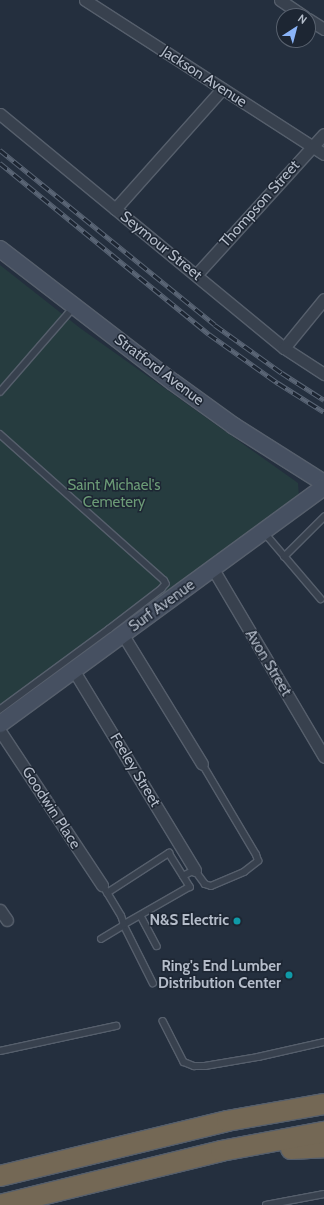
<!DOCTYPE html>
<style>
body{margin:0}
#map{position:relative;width:324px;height:1205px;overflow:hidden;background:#242f3e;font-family:Cabin,sans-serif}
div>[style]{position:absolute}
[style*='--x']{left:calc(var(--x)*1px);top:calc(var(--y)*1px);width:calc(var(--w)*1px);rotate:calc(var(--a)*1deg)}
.green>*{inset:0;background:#263c3f}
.roads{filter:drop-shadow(1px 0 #565f6c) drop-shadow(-1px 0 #565f6c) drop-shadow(0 1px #565f6c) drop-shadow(0 -1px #565f6c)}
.lane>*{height:5.5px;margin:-2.75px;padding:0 2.75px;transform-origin:2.75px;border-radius:2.75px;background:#38414e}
.street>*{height:11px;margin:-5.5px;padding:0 5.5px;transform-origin:5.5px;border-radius:5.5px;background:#38414e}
.secondary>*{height:16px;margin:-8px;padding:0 8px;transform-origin:8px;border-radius:8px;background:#465061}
.highway>*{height:20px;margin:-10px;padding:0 10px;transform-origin:10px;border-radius:10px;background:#746855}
.rail>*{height:4.5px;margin-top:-2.25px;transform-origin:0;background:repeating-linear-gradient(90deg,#1d2633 0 9px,#5a6575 0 18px);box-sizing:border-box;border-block:1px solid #5a6575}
.dots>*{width:11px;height:11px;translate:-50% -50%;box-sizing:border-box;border:2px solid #1d2633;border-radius:50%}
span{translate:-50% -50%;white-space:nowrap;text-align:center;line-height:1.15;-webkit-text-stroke:3px #1d2633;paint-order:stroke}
.street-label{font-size:15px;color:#b4bcc9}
.park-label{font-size:15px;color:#6b9a76}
.poi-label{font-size:15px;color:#b4bcc9;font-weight:700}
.right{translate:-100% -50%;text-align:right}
.north{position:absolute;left:276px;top:8px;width:40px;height:40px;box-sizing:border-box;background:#1d2633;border:1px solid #59626f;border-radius:50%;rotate:36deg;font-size:11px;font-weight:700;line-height:16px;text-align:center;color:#b4bcc9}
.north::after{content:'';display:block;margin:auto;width:14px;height:18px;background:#8ab4f8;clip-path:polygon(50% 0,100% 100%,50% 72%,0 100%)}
</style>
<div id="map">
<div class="green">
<div style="clip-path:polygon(0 265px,80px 328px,298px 483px,299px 497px,0 718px)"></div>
</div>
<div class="roads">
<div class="lane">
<div style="--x:0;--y:392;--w:111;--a:-49"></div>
<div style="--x:0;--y:434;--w:220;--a:41.7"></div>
<div style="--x:164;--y:580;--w:4;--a:63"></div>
<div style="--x:166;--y:584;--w:6;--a:129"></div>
<div style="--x:162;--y:589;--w:66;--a:142.4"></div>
<div style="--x:110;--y:629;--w:137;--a:143.6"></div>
<div style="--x:264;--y:532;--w:88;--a:49.6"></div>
<div style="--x:284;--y:557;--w:57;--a:-45"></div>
<div style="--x:183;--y:876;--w:13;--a:-27"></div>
<div style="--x:195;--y:870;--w:17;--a:54"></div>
<div style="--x:205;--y:884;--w:6;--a:18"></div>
<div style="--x:211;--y:886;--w:36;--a:-23"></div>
<div style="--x:244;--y:872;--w:18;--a:-38"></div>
<div style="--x:258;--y:861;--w:6;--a:-108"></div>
<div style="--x:256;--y:855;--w:106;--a:-120.7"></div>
<div style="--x:107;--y:893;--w:74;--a:-32.8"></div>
<div style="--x:169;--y:853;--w:40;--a:58"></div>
<div style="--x:190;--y:887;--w:76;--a:150.1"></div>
<div style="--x:124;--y:925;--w:65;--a:63.4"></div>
<div style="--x:141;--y:916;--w:34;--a:62"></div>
<div style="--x:101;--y:939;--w:27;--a:-31"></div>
<div style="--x:124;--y:925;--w:9;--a:-108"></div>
<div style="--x:121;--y:916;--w:29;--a:-121"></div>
<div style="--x:163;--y:1021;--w:46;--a:62.9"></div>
<div style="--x:184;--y:1062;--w:11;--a:22"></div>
<div style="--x:194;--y:1066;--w:11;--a:0"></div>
<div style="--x:205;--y:1066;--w:54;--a:-9.6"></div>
<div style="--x:258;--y:1057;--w:68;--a:-12.8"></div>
<div style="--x:0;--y:1051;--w:119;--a:-12.2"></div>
<div style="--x:266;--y:1205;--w:59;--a:-10.7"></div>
</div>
<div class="street">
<div style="--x:85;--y:0;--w:284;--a:32.8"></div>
<div style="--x:280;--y:0;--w:29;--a:34"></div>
<div style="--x:308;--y:19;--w:19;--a:32"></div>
<div style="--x:0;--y:114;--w:368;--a:39.5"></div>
<div style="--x:284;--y:348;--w:48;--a:33"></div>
<div style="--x:115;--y:209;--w:161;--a:-48.3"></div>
<div style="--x:196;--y:275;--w:190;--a:-47.8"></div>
<div style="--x:284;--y:348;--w:63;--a:-50.8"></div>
<div style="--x:213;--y:569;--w:218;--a:59.4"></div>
<div style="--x:123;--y:635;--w:151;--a:58.5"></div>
<div style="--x:74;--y:671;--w:233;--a:58.7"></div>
<div style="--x:0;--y:731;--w:185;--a:56.5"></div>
<div style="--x:0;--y:910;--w:12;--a:55"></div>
</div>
<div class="secondary">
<div style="--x:0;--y:249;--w:218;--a:37.6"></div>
<div style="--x:173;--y:382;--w:75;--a:35.8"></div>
<div style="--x:234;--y:426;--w:107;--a:32.3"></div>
<div style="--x:0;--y:724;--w:401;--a:-36.2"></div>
</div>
<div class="highway">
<div style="--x:291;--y:1149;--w:33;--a:-3"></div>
<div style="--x:0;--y:1176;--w:234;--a:-13.6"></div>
<div style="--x:227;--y:1121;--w:98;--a:-9.9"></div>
<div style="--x:0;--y:1205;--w:228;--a:-13.7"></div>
<div style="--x:221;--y:1151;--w:105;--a:-10.5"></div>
</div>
</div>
<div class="rail">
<div style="--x:0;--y:150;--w:277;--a:39.1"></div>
<div style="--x:215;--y:325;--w:82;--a:35.6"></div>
<div style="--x:282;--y:373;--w:50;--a:32.7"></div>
<div style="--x:0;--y:163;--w:270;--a:39.3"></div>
<div style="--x:209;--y:334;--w:85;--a:35.4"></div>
<div style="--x:278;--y:383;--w:54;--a:32.2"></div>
</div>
<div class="dots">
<div style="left:237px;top:921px;background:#0f9aa8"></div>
<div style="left:289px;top:975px;background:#0f9aa8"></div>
</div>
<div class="street-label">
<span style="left:204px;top:77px;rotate:33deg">Jackson Avenue</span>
<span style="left:260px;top:204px;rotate:-48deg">Thompson Street</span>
<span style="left:161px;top:246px;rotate:39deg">Seymour Street</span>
<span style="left:159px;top:370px;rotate:37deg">Stratford Avenue</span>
<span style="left:162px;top:606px;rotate:-36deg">Surf Avenue</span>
<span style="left:268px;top:663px;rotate:59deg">Avon Street</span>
<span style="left:135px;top:770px;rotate:59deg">Feeley Street</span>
<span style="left:51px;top:808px;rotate:57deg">Goodwin Place</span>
</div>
<div class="park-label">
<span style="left:114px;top:494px">Saint Michael's<br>Cemetery</span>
</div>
<div class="poi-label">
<span class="right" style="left:229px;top:921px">N&amp;S Electric</span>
<span class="right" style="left:281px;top:975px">Ring's End Lumber<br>Distribution Center</span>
</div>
<div class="north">N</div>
</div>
